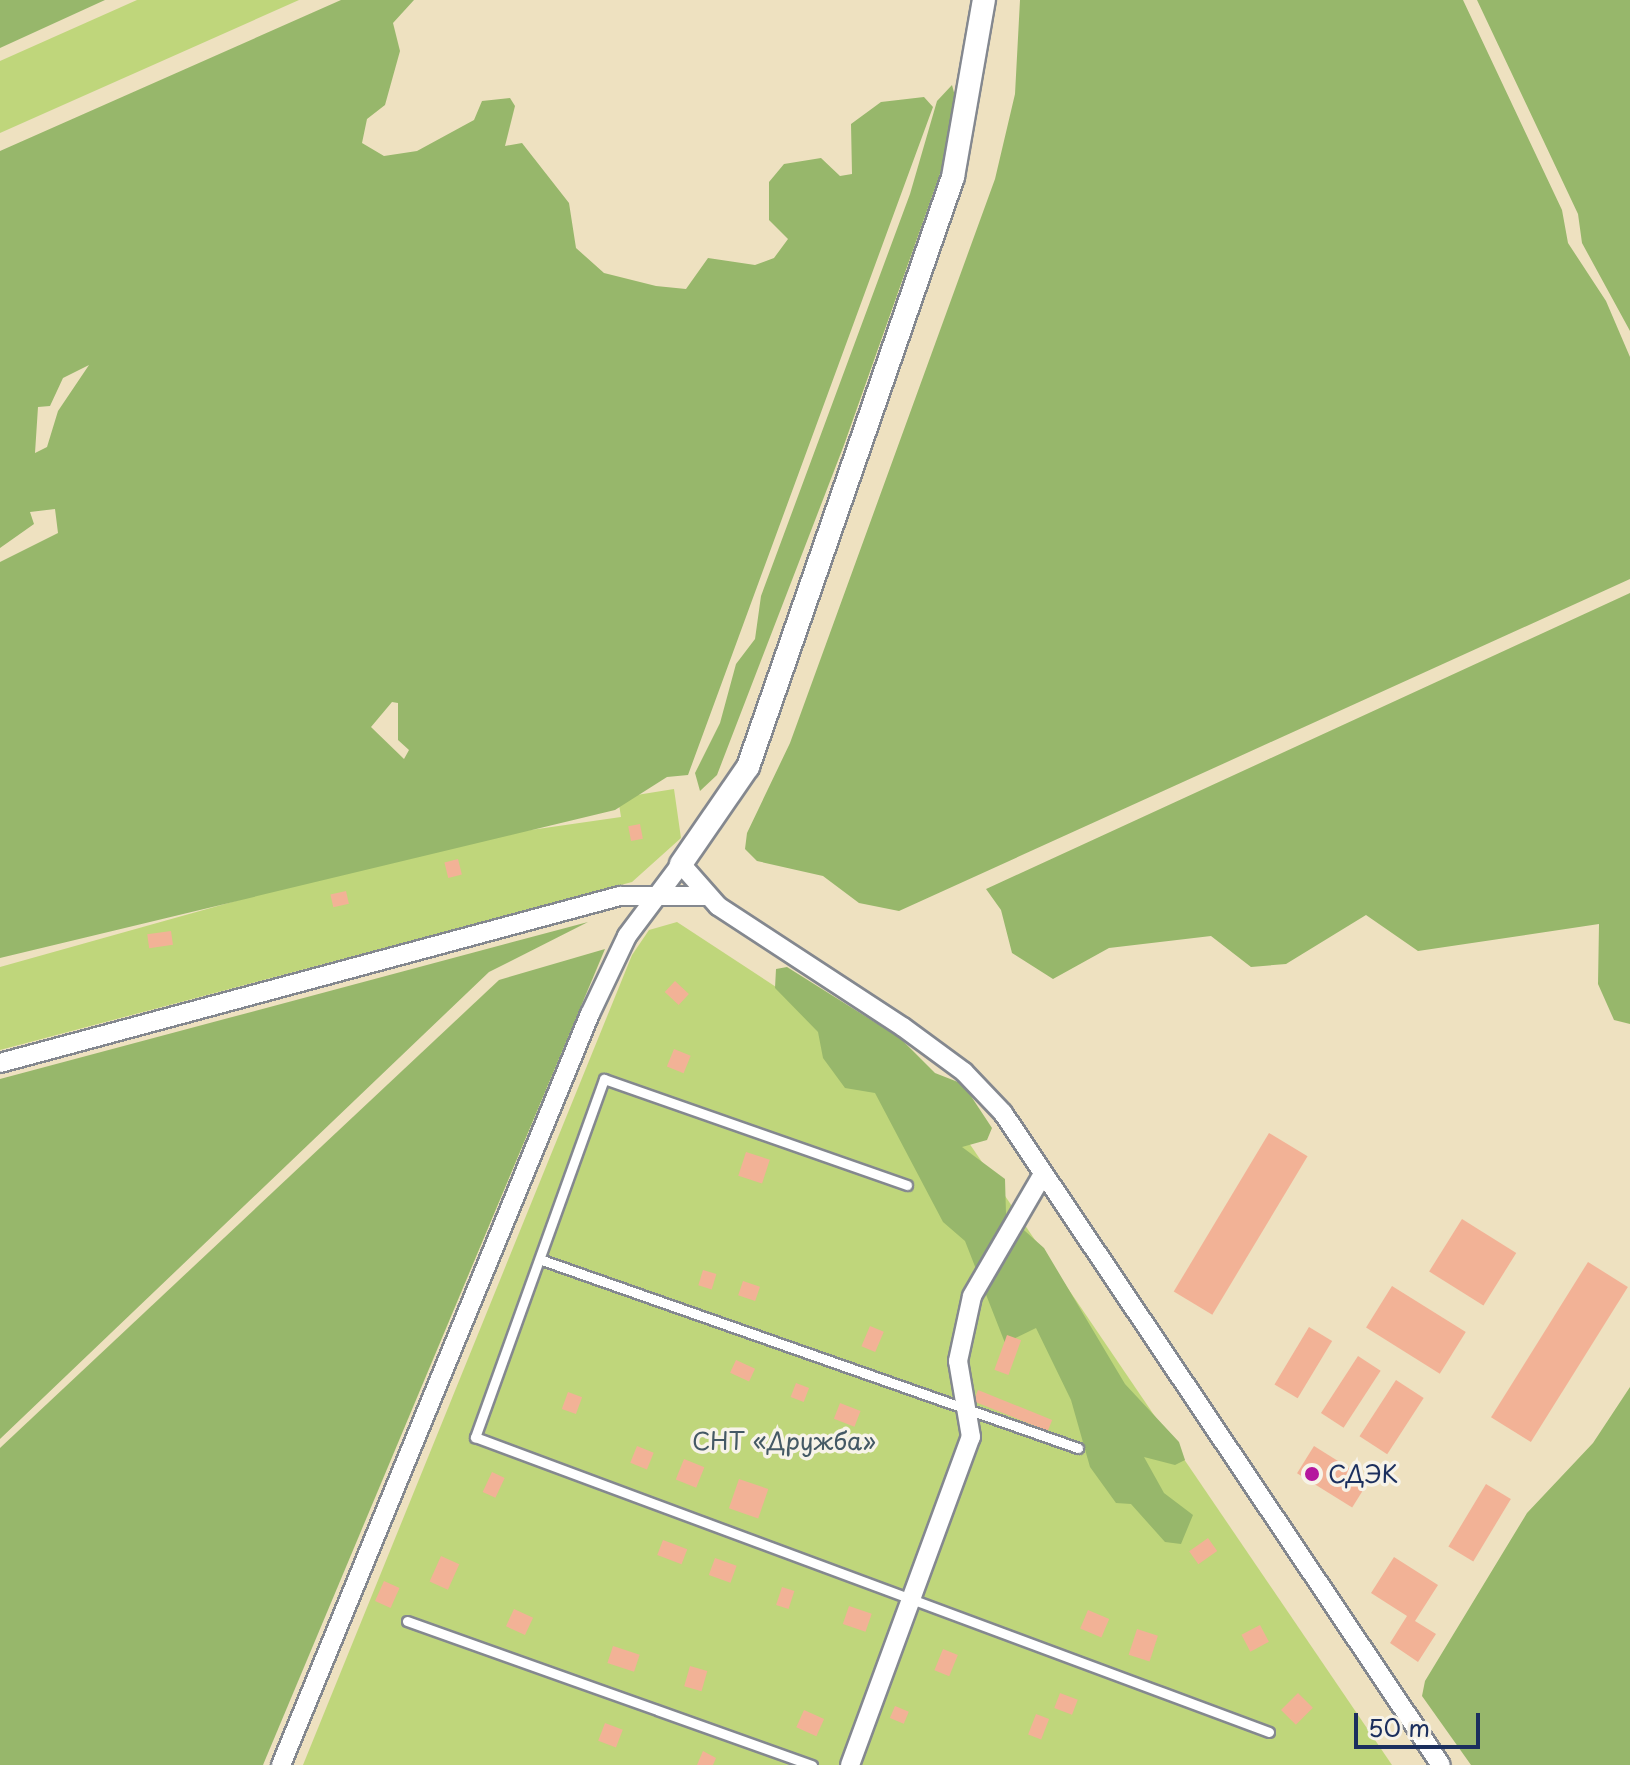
<!DOCTYPE html>
<meta charset="utf-8">
<style>
body{margin:0}
#map{position:relative;width:1630px;height:1765px;overflow:hidden;background:#eee1c0;font-family:"Playpen Sans",sans-serif}
div>[style]{position:absolute}
[style*='--x']{left:calc(var(--x)*1px);top:calc(var(--y)*1px);width:calc(var(--w)*1px);rotate:calc(var(--a)*1deg)}
.green>*{inset:0;background:#bfd67b}
.forest>*{inset:0;background:#97b76b}
.building>*{inset:0;background:#f2b296;transform-origin:0 0}
.roads{filter:drop-shadow(2px 0 #84888f) drop-shadow(-2px 0 #84888f) drop-shadow(0 2px #84888f) drop-shadow(0 -2px #84888f)}
.service>*{height:9px;margin:-4.5px;padding:0 4.5px;transform-origin:4.5px;border-radius:4.5px;background:#fff}
.minor>*{height:18px;margin:-9px;padding:0 9px;transform-origin:9px;border-radius:9px;background:#fff}
.tertiary>*{height:22px;margin:-11px;padding:0 11px;transform-origin:11px;border-radius:11px;background:#fff}
.dots>*{width:22px;height:22px;translate:-50% -50%;box-sizing:border-box;border:4px solid #f7f3e8;border-radius:50%}
span{translate:-50% -50%;white-space:nowrap;text-align:center;line-height:1.15;-webkit-text-stroke:7px #f7f3e8;paint-order:stroke}
.park-label{font-size:24px;color:#445965}
.poi-label{font-size:24px;color:#1b2f5e}
.left{translate:0 -50%;text-align:left}
.scale{position:absolute;left:1354px;top:1713px;width:126px;height:36px;box-sizing:border-box;border:4px solid #1b2f5e;border-top:0;padding-left:10px;font-size:24px;line-height:28px;white-space:nowrap;color:#1b2f5e;-webkit-text-stroke:6px #f7f3e8;paint-order:stroke}
</style>
<div id="map">
<div class="green">
<div style="clip-path:polygon(137px 0,299px 0,0 133px,0 61px)"></div>
<div style="clip-path:polygon(674px 789px,681px 838px,632px 882px,0 1050px,0 967px,446px 842px,621px 817px,618px 798px)"></div>
<div style="clip-path:polygon(677px 922px,933px 1090px,1392px 1765px,303px 1765px,632px 955px,649px 930px)"></div>
</div>
<div class="forest">
<div style="clip-path:polygon(0 0,105px 0,0 48px)"></div>
<div style="clip-path:polygon(evenodd,341px 0,414px 0,393px 23px,400px 51px,385px 105px,367px 119px,362px 143px,384px 156px,417px 151px,474px 120px,482px 101px,510px 98px,515px 106px,505px 146px,522px 143px,569px 203px,576px 248px,604px 273px,656px 286px,686px 289px,708px 258px,755px 265px,774px 258px,788px 239px,769px 220px,769px 182px,784px 164px,821px 158px,840px 176px,852px 174px,851px 124px,881px 102px,924px 97px,933px 107px,688px 775px,667px 777px,615px 810px,0 958px,0 562px,58px 533px,55px 509px,30px 512px,34px 524px,0 548px,0 151px,341px 0,89px 365px,58px 411px,47px 447px,35px 453px,38px 407px,50px 406px,63px 378px,89px 365px,341px 0,392px 702px,398px 703px,398px 740px,409px 750px,404px 759px,371px 727px,392px 702px)"></div>
<div style="clip-path:polygon(1020px 0,1463px 0,1562px 210px,1568px 243px,1606px 301px,1630px 357px,1630px 579px,899px 911px,859px 903px,823px 876px,757px 861px,745px 849px,747px 833px,790px 743px,995px 179px,1015px 94px)"></div>
<div style="clip-path:polygon(1477px 0,1630px 0,1630px 331px,1582px 243px,1578px 214px)"></div>
<div style="clip-path:polygon(952px 85px,959px 111px,941px 171px,844px 445px,717px 775px,700px 791px,695px 773px,720px 723px,736px 664px,755px 639px,761px 596px,910px 194px,937px 101px)"></div>
<div style="clip-path:polygon(1630px 593px,1630px 1024px,1614px 1020px,1598px 984px,1599px 924px,1418px 951px,1366px 915px,1286px 964px,1251px 967px,1211px 936px,1109px 948px,1053px 979px,1012px 953px,1001px 910px,986px 889px)"></div>
<div style="clip-path:polygon(588px 922px,489px 972px,0 1439px,0 1079px)"></div>
<div style="clip-path:polygon(605px 949px,263px 1765px,0 1765px,0 1448px,499px 980px)"></div>
<div style="clip-path:polygon(787px 967px,900px 1038px,935px 1073px,963px 1084px,992px 1128px,987px 1140px,962px 1147px,1005px 1179px,1006px 1214px,1044px 1248px,1125px 1384px,1179px 1442px,1185px 1460px,1175px 1465px,1144px 1457px,1164px 1493px,1193px 1515px,1181px 1544px,1165px 1542px,1131px 1504px,1116px 1503px,1090px 1467px,1071px 1400px,1036px 1328px,1005px 1343px,965px 1241px,943px 1222px,875px 1093px,845px 1088px,823px 1058px,818px 1032px,775px 988px,776px 969px)"></div>
<div style="clip-path:polygon(1630px 1387px,1630px 1765px,1471px 1765px,1422px 1696px,1425px 1681px,1527px 1513px,1593px 1443px)"></div>
</div>
<div class="building">
<div style="left:640px;top:824px;width:15px;height:12px;rotate:79deg"></div>
<div style="left:458px;top:859px;width:16px;height:14px;rotate:76deg"></div>
<div style="left:346px;top:891px;width:13px;height:16px;rotate:77deg"></div>
<div style="left:171px;top:931px;width:14px;height:24px;rotate:82deg"></div>
<div style="left:675px;top:981px;width:19px;height:15px;rotate:43deg"></div>
<div style="left:674px;top:1049px;width:18px;height:19px;rotate:22deg"></div>
<div style="left:1269px;top:1133px;width:45px;height:185px;rotate:31deg"></div>
<div style="left:746px;top:1152px;width:25px;height:25px;rotate:18deg"></div>
<div style="left:1462px;top:1219px;width:64px;height:62px;rotate:32deg"></div>
<div style="left:1588px;top:1262px;width:47px;height:183px;rotate:32deg"></div>
<div style="left:703px;top:1270px;width:14px;height:16px;rotate:17deg"></div>
<div style="left:743px;top:1281px;width:18px;height:15px;rotate:19deg"></div>
<div style="left:1392px;top:1286px;width:87px;height:49px;rotate:32deg"></div>
<div style="left:870px;top:1326px;width:15px;height:22px;rotate:23deg"></div>
<div style="left:1309px;top:1327px;width:27px;height:67px;rotate:31deg"></div>
<div style="left:1007px;top:1335px;width:15px;height:37px;rotate:20deg"></div>
<div style="left:1358px;top:1356px;width:27px;height:68px;rotate:33deg"></div>
<div style="left:736px;top:1360px;width:21px;height:14px;rotate:25deg"></div>
<div style="left:1396px;top:1380px;width:33px;height:67px;rotate:33deg"></div>
<div style="left:796px;top:1383px;width:14px;height:15px;rotate:21deg"></div>
<div style="left:978px;top:1390px;width:80px;height:12px;rotate:22deg"></div>
<div style="left:568px;top:1392px;width:15px;height:18px;rotate:20deg"></div>
<div style="left:840px;top:1403px;width:22px;height:17px;rotate:21deg"></div>
<div style="left:637px;top:1446px;width:18px;height:18px;rotate:22deg"></div>
<div style="left:1314px;top:1446px;width:65px;height:32px;rotate:32deg"></div>
<div style="left:684px;top:1459px;width:22px;height:22px;rotate:22deg"></div>
<div style="left:492px;top:1472px;width:14px;height:22px;rotate:25deg"></div>
<div style="left:739px;top:1479px;width:31px;height:31px;rotate:19deg"></div>
<div style="left:1486px;top:1484px;width:29px;height:73px;rotate:31deg"></div>
<div style="left:1208px;top:1538px;width:16px;height:23px;rotate:55deg"></div>
<div style="left:663px;top:1540px;width:26px;height:16px;rotate:21deg"></div>
<div style="left:441px;top:1556px;width:20px;height:28px;rotate:24deg"></div>
<div style="clip-path:polygon(1394px 1557px,1438px 1585px,1415px 1621px,1436px 1634px,1418px 1662px,1390px 1643px,1407px 1616px,1371px 1593px)"></div>
<div style="left:715px;top:1558px;width:23px;height:18px;rotate:20deg"></div>
<div style="left:384px;top:1581px;width:17px;height:22px;rotate:24deg"></div>
<div style="left:782px;top:1587px;width:13px;height:19px;rotate:18deg"></div>
<div style="left:849px;top:1606px;width:24px;height:19px;rotate:19deg"></div>
<div style="left:514px;top:1609px;width:21px;height:19px;rotate:25deg"></div>
<div style="left:1088px;top:1610px;width:23px;height:20px;rotate:23deg"></div>
<div style="left:1260px;top:1625px;width:19px;height:21px;rotate:62deg"></div>
<div style="left:1137px;top:1629px;width:22px;height:27px;rotate:18deg"></div>
<div style="left:613px;top:1646px;width:28px;height:18px;rotate:18deg"></div>
<div style="left:943px;top:1649px;width:16px;height:23px;rotate:22deg"></div>
<div style="left:690px;top:1666px;width:18px;height:21px;rotate:16deg"></div>
<div style="left:1060px;top:1693px;width:19px;height:16px;rotate:21deg"></div>
<div style="left:1298px;top:1693px;width:21px;height:24px;rotate:45deg"></div>
<div style="left:895px;top:1706px;width:15px;height:13px;rotate:23deg"></div>
<div style="left:804px;top:1710px;width:22px;height:19px;rotate:24deg"></div>
<div style="left:1036px;top:1714px;width:14px;height:22px;rotate:21deg"></div>
<div style="left:605px;top:1723px;width:19px;height:19px;rotate:21deg"></div>
<div style="clip-path:polygon(703px 1751px,716px 1758px,713px 1765px,697px 1765px)"></div>
</div>
<div class="roads">
<div class="service">
<div style="--x:907;--y:1185;--w:321;--a:-160.7"></div>
<div style="--x:604;--y:1079;--w:381;--a:109.8"></div>
<div style="--x:475;--y:1437;--w:847;--a:20.38"></div>
<div style="--x:542;--y:1260;--w:568;--a:19.33"></div>
<div style="--x:407;--y:1621;--w:430;--a:19.6"></div>
</div>
<div class="minor">
<div style="--x:0;--y:1063;--w:642;--a:-15.08"></div>
<div style="--x:620;--y:896;--w:86;--a:0"></div>
<div style="--x:281;--y:1765;--w:812;--a:-67.64"></div>
<div style="--x:590;--y:1014;--w:86;--a:-64.6"></div>
<div style="--x:627;--y:936;--w:90;--a:-53.1"></div>
<div style="--x:681;--y:864;--w:56;--a:48.6"></div>
<div style="--x:718;--y:906;--w:221;--a:33.2"></div>
<div style="--x:903;--y:1027;--w:76;--a:36.4"></div>
<div style="--x:964;--y:1072;--w:57;--a:46.4"></div>
<div style="--x:1003;--y:1113;--w:785;--a:56.11"></div>
<div style="--x:850;--y:1765;--w:350;--a:-69.8"></div>
<div style="--x:971;--y:1437;--w:77;--a:-99.7"></div>
<div style="--x:958;--y:1361;--w:66;--a:-77.8"></div>
<div style="--x:972;--y:1296;--w:141;--a:-59.8"></div>
</div>
<div class="tertiary">
<div style="--x:681;--y:864;--w:118;--a:-55.4"></div>
<div style="--x:748;--y:767;--w:625;--a:-70.84"></div>
<div style="--x:953;--y:177;--w:180;--a:-80.1"></div>
</div>
</div>
<div class="dots">
<div style="left:1312px;top:1474px;background:#b5179e"></div>
</div>
<div class="park-label">
<span style="left:784px;top:1441px">СНТ «Дружба»</span>
</div>
<div class="poi-label">
<span class="left" style="left:1328px;top:1474px">СДЭК</span>
</div>
<div class="scale">50 m</div>
</div>
